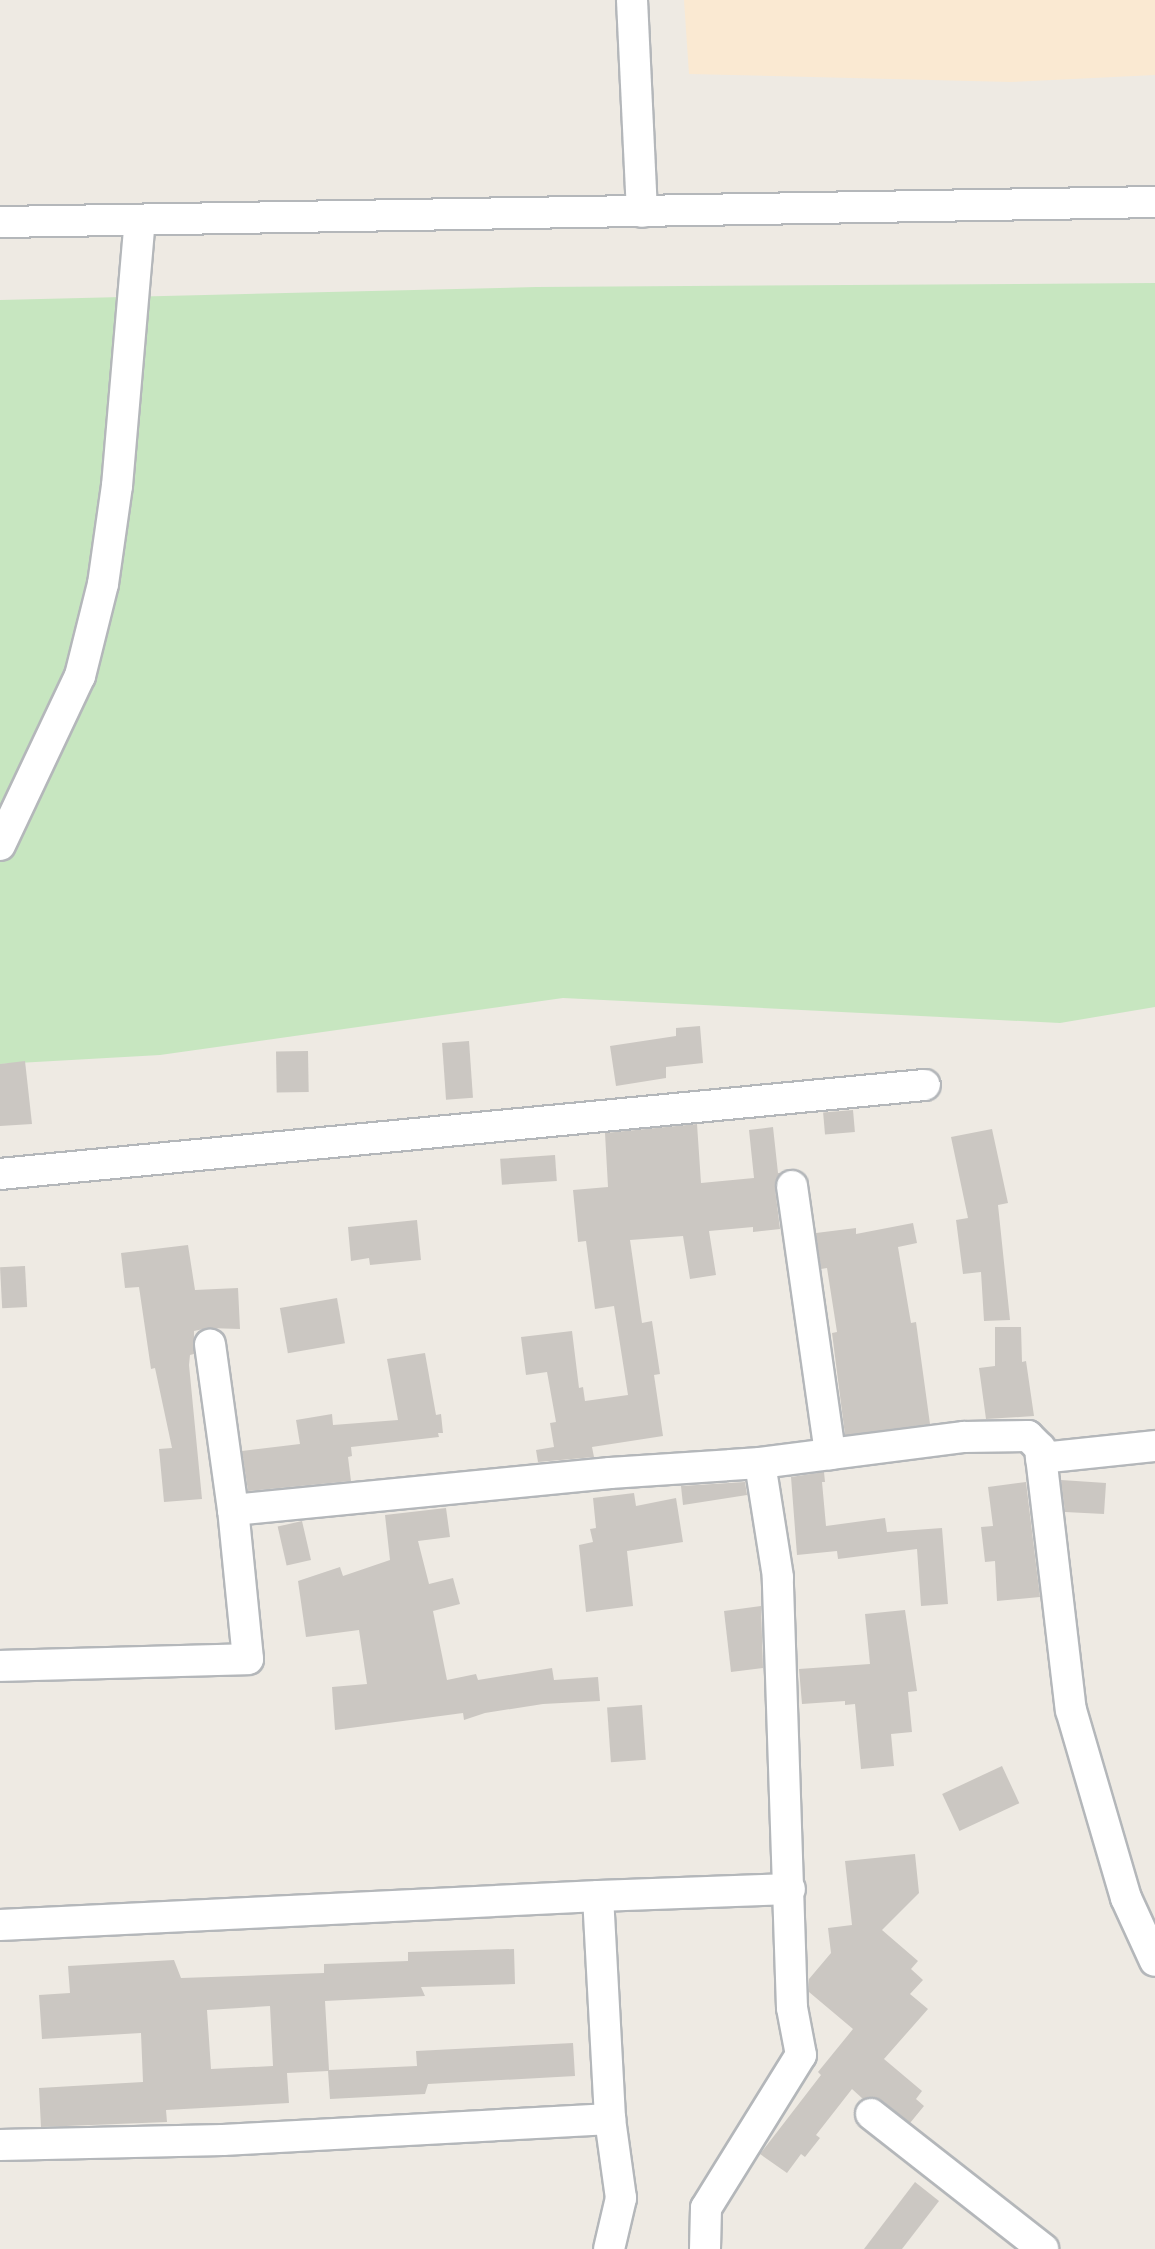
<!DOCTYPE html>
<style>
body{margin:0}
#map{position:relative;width:1155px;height:2249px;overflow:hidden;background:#eeeae3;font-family:"Noto Sans",sans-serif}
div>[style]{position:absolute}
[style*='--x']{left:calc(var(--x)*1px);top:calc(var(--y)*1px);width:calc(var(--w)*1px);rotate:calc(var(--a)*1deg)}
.green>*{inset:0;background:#c7e6c0}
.sand>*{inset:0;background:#fae9d2}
.building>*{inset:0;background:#cbc7c2;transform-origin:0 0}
.roads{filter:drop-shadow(2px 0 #b4b7ba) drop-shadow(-2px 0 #b4b7ba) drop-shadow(0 2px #b4b7ba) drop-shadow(0 -2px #b4b7ba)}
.minor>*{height:30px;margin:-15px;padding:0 15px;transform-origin:15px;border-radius:15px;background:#fff}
span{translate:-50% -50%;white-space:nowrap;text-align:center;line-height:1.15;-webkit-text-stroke:5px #fff;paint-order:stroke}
</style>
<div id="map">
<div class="green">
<div style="clip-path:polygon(1155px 283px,1155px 1007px,1060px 1023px,563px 998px,160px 1055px,0 1064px,0 300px,536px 287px)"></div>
</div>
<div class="sand">
<div style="clip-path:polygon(684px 0,1155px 0,1155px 75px,1011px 82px,689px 74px)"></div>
</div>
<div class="building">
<div style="clip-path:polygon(700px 1026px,703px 1063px,666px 1067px,666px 1078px,616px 1086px,610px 1046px,676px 1036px,676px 1028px)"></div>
<div style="left:469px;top:1041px;width:57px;height:27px;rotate:86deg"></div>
<div style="left:308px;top:1051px;width:41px;height:32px;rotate:89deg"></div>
<div style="clip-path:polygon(25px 1061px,32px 1124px,0 1126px,0 1064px)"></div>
<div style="left:853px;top:1110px;width:22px;height:30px;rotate:85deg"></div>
<div style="clip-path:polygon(697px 1124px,701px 1183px,754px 1178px,749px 1130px,773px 1127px,778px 1173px,781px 1173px,775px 1188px,780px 1229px,753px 1232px,753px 1227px,709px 1231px,716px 1275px,690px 1279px,683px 1236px,630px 1240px,642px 1323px,652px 1321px,660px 1374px,654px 1375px,663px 1436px,592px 1447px,594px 1457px,538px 1462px,536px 1450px,554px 1447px,550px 1423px,556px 1422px,547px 1372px,526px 1375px,521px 1337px,572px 1331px,579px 1388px,583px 1387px,585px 1401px,628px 1395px,614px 1306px,595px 1309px,586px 1241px,578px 1242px,573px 1190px,608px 1187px,605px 1133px)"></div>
<div style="clip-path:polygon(992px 1129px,1008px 1203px,998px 1205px,1010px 1320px,984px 1321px,981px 1272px,963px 1274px,956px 1220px,968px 1218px,951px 1137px)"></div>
<div style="left:555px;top:1155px;width:26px;height:55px;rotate:86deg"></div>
<div style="clip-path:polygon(417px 1220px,421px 1260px,370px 1265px,369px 1258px,351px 1261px,348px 1227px)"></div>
<div style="clip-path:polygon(913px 1223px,917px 1243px,898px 1247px,911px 1323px,916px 1322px,930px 1424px,845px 1435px,832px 1333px,837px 1332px,827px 1268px,821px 1269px,816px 1233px,856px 1228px,856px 1234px)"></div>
<div style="clip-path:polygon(188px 1245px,195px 1290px,238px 1288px,240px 1329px,208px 1328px,194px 1331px,194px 1354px,190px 1355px,189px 1365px,202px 1499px,164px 1502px,159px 1449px,172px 1448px,155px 1368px,151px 1369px,139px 1287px,125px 1288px,121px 1253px)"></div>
<div style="left:25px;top:1266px;width:41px;height:25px;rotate:87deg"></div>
<div style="left:337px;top:1298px;width:46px;height:58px;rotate:80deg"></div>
<div style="clip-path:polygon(995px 1327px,1021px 1327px,1022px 1362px,1026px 1361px,1034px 1416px,986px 1419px,979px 1368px,995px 1366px)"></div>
<div style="clip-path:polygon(425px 1353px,436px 1415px,441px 1414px,443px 1433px,438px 1433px,439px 1437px,351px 1447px,352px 1456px,348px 1457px,351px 1481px,248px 1491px,242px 1451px,300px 1444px,296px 1420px,332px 1414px,333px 1425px,398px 1420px,387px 1359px)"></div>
<div style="clip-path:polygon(824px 1472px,825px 1482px,822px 1482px,826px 1526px,885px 1518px,887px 1532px,942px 1528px,948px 1604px,921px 1606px,917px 1549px,838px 1559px,837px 1551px,797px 1555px,791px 1477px)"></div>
<div style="clip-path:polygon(1061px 1480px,1106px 1483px,1104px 1514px,1065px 1512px)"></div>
<div style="clip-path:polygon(745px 1482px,747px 1495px,683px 1505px,681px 1486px)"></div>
<div style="clip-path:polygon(1026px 1482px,1040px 1597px,997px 1601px,995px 1561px,985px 1562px,981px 1527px,993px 1526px,988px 1487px)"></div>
<div style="clip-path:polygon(634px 1493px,636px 1506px,676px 1498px,683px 1542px,627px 1551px,633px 1606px,586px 1612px,579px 1545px,593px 1542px,590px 1529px,596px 1528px,593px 1498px)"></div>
<div style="clip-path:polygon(446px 1508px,450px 1537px,418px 1541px,429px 1584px,453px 1578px,460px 1604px,433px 1611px,447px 1680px,476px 1674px,478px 1680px,552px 1668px,554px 1680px,598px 1677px,600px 1701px,543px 1704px,485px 1713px,464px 1720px,463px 1713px,335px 1730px,332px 1687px,367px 1684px,359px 1630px,306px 1637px,298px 1581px,340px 1567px,343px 1576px,390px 1560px,385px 1515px)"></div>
<div style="left:302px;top:1521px;width:40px;height:25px;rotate:77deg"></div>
<div style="clip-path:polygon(761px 1606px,763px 1668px,731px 1672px,724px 1611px)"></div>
<div style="clip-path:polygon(905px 1610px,917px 1691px,908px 1692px,912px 1732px,891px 1734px,894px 1766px,861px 1769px,855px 1704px,845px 1705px,845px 1701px,802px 1704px,799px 1669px,870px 1664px,865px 1614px)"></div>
<div style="left:642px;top:1705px;width:55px;height:35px;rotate:86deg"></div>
<div style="left:1002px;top:1766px;width:41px;height:66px;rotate:65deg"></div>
<div style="clip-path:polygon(915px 1854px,919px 1893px,882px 1930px,918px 1961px,911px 1969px,923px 1980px,910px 1994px,928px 2009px,884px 2059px,922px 2091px,916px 2099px,924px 2106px,910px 2123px,881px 2100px,873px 2097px,863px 2099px,852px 2089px,816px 2135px,820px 2138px,805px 2157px,801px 2154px,787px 2173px,760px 2154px,821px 2075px,818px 2072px,853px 2029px,809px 1992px,809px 1979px,831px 1953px,828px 1928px,852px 1925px,845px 1861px)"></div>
<div style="clip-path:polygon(evenodd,514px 1949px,515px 1984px,421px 1987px,425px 1996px,325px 2001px,329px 2070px,417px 2066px,416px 2051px,573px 2043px,575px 2076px,428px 2084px,425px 2094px,330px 2099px,328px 2071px,287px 2073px,289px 2103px,166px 2110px,167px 2122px,41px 2127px,39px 2088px,143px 2082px,141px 2033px,42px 2039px,39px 1995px,70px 1993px,68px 1966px,174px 1960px,181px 1978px,324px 1973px,324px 1964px,408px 1961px,408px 1952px,514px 1949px,270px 2006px,273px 2066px,211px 2069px,207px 2010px,270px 2006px)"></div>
<div style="clip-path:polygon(915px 2182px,939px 2201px,902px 2249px,864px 2249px)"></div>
</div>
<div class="roads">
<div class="minor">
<div style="--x:632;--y:0;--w:212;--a:87.3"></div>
<div style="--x:0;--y:222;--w:1155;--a:-0.99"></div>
<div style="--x:0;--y:845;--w:187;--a:-64.7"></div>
<div style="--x:80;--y:676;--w:95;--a:-76"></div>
<div style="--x:103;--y:584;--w:99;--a:-81.9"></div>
<div style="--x:117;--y:486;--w:267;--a:-85.1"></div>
<div style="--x:0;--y:1174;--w:929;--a:-5.5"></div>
<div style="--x:792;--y:1186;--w:271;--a:81.9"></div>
<div style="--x:1041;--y:1458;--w:115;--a:-6"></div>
<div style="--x:233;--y:1510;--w:379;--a:-5.6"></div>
<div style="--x:610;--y:1473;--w:150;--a:-3.8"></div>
<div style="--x:760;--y:1463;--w:206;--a:-7.3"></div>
<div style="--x:964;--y:1437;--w:64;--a:-0.9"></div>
<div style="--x:1028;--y:1436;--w:17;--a:45"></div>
<div style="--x:1040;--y:1448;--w:264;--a:83.3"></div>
<div style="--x:1071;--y:1710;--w:196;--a:73.7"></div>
<div style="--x:1126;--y:1898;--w:69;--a:65.3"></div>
<div style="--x:0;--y:1666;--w:248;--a:-1.6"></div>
<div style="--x:248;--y:1659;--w:150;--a:-95.7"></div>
<div style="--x:233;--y:1510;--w:167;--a:-97.9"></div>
<div style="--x:598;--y:1896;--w:192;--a:-2.1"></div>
<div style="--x:0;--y:1925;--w:599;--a:-2.78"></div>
<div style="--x:598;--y:1896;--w:223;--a:86.9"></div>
<div style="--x:610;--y:2119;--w:80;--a:82.1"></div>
<div style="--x:621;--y:2198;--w:52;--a:103.2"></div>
<div style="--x:871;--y:2114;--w:219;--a:38.1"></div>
<div style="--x:0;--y:2145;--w:223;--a:-1.3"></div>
<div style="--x:223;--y:2140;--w:388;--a:-3.1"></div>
<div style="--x:705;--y:2249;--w:41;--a:-88.6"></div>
<div style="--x:706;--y:2208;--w:180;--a:-58.2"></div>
<div style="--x:801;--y:2055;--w:48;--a:-100.8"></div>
<div style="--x:792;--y:2008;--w:431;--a:-91.9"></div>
<div style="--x:778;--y:1577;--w:115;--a:-99"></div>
</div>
</div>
</div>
